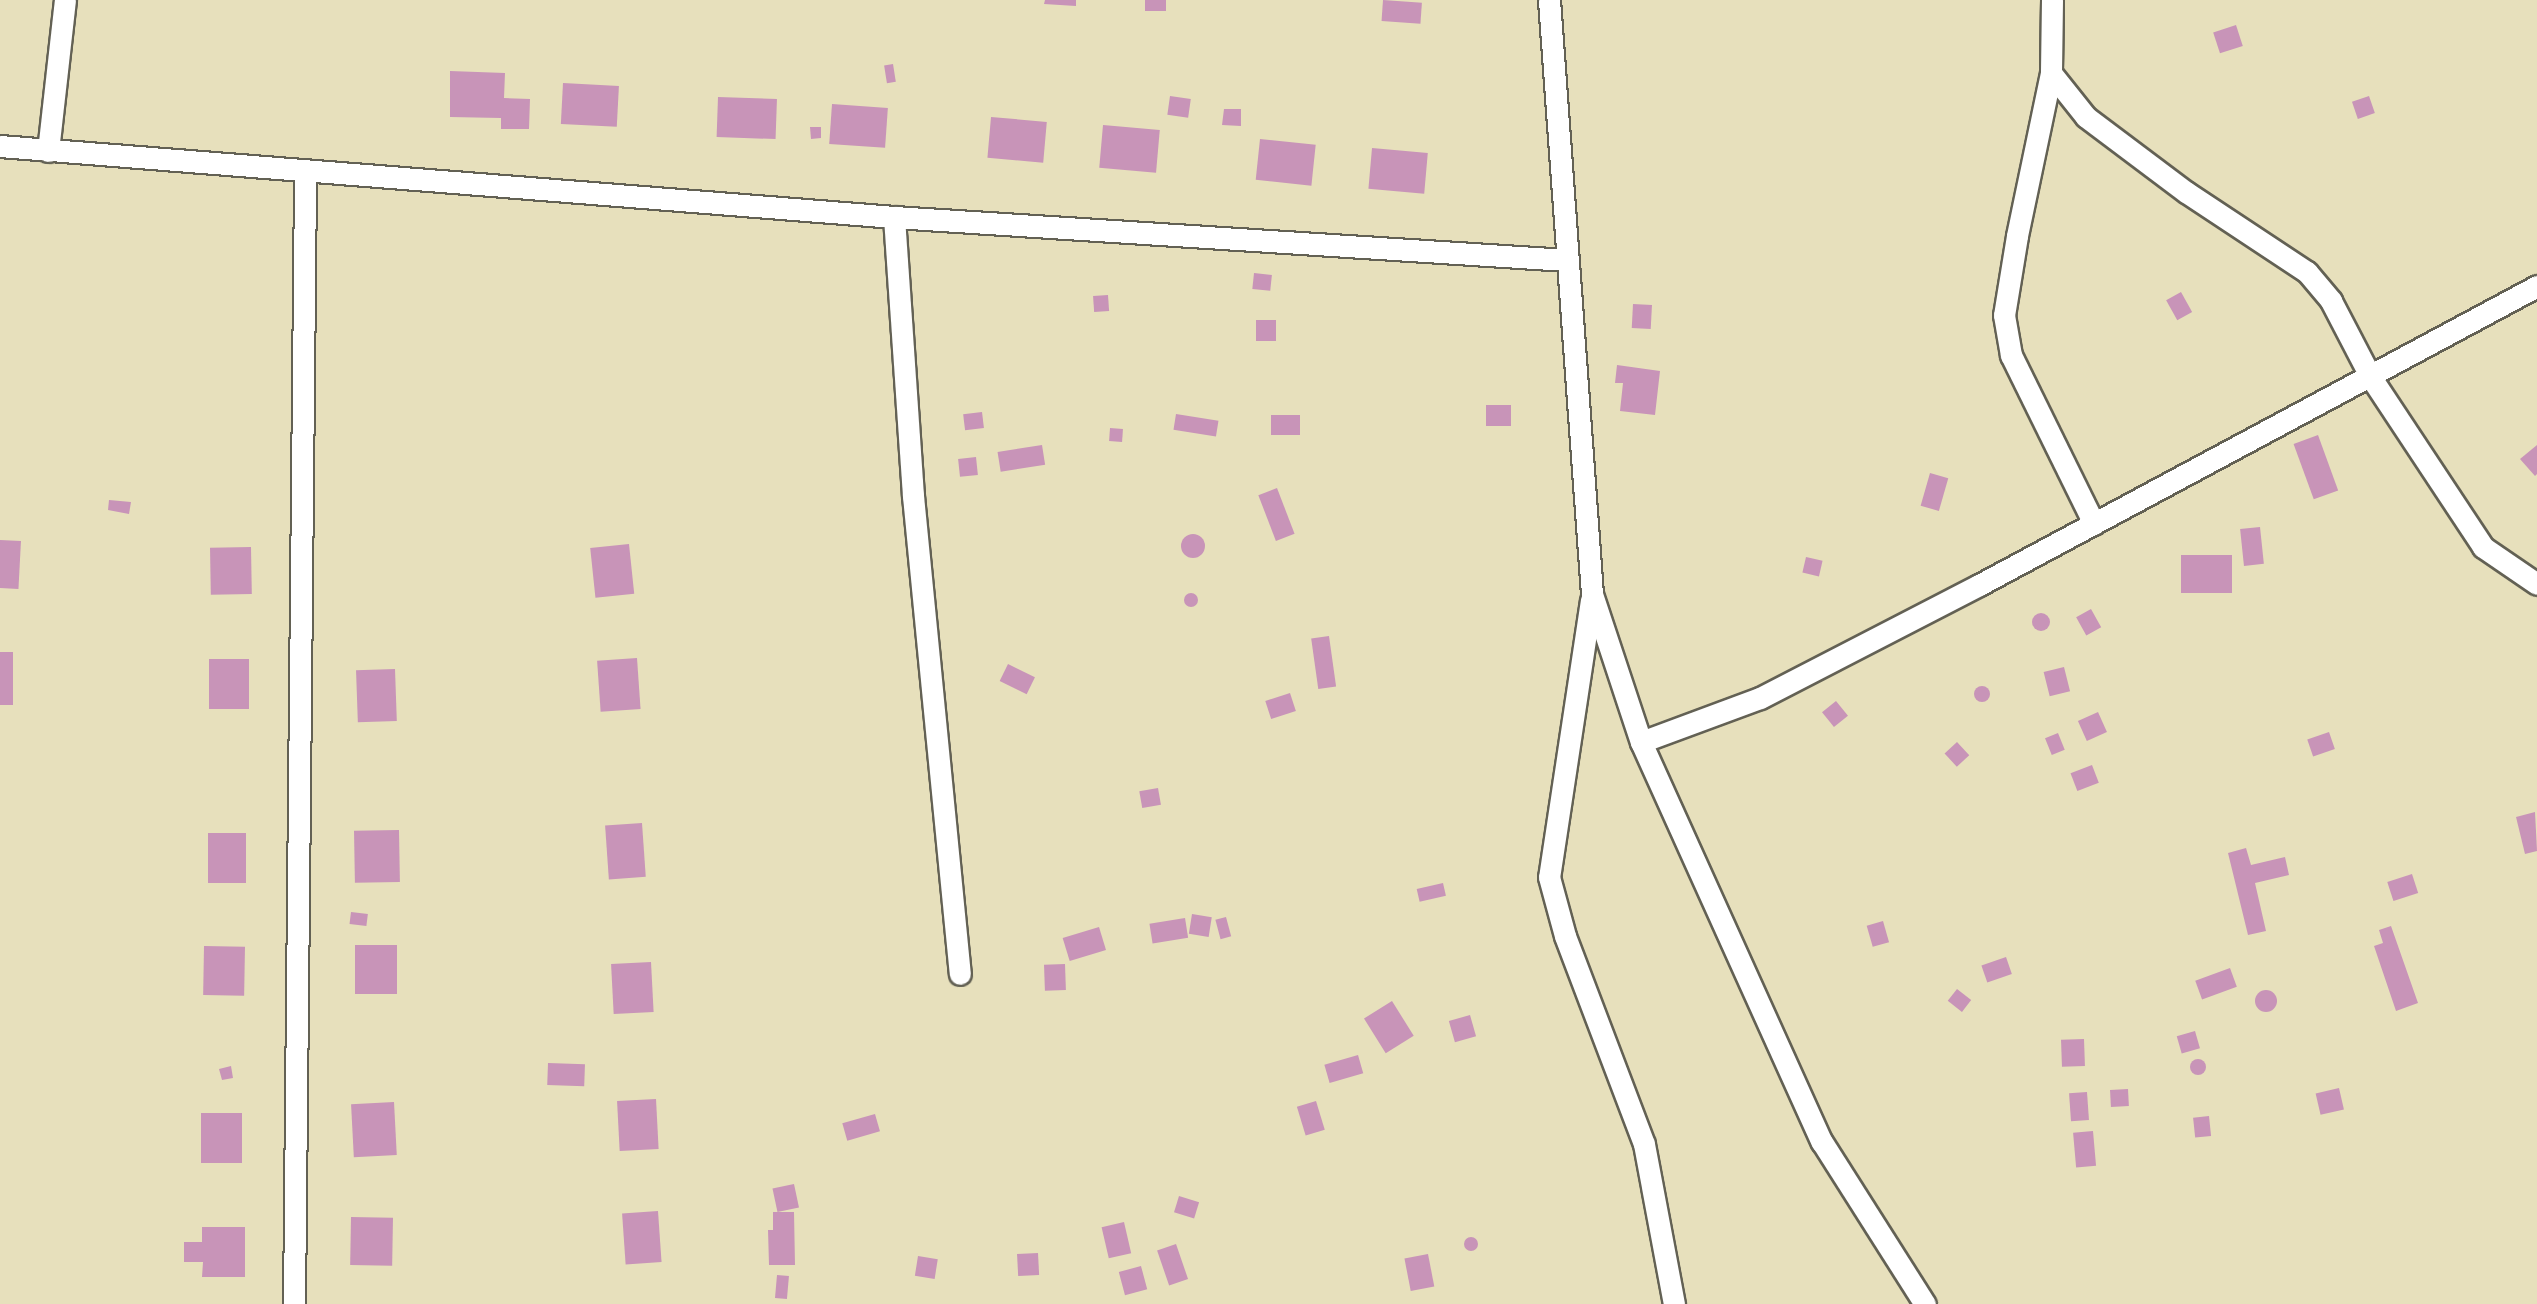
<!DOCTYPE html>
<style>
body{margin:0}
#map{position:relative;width:2537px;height:1304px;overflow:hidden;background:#e7e0bc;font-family:"Playpen Sans",sans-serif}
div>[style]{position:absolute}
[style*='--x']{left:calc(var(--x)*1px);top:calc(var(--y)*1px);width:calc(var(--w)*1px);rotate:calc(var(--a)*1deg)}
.building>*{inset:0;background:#c894b8;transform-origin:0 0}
.round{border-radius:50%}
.roads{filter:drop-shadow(2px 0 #636154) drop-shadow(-2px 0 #636154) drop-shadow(0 2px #636154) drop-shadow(0 -2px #636154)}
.lane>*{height:21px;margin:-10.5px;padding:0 10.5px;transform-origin:10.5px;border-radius:10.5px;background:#fff}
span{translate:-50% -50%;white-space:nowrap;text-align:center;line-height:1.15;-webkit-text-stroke:7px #f7f3e8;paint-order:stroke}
</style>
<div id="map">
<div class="building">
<div style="clip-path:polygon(1045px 0,1076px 0,1076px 6px,1044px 4px)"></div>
<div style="left:1145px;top:0;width:21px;height:11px"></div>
<div style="left:1383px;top:0;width:39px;height:21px;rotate:4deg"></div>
<div style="left:2236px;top:25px;width:22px;height:24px;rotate:72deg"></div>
<div style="left:893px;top:64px;width:18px;height:9px;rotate:81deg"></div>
<div style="clip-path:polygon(450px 71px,505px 73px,504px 98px,530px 99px,529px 129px,501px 129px,501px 118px,450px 117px)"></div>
<div style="left:563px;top:83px;width:56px;height:41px;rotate:3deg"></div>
<div style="left:1170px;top:96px;width:21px;height:19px;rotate:8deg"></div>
<div style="left:2369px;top:96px;width:18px;height:18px;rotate:71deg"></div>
<div style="left:718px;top:97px;width:59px;height:40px;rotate:2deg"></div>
<div style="left:832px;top:104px;width:56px;height:40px;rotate:4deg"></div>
<div style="clip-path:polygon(1224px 109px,1241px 109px,1241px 126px,1222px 125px)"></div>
<div style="left:991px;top:117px;width:56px;height:41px;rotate:5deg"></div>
<div style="left:1103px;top:125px;width:57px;height:43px;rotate:5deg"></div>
<div style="clip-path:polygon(810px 127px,821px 127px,821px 138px,811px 139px)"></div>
<div style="left:1260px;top:139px;width:56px;height:41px;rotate:6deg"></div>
<div style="left:1372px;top:148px;width:56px;height:41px;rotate:5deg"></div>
<div style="left:1254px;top:273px;width:18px;height:16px;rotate:6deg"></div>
<div style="left:2181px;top:292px;width:23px;height:17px;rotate:61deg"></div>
<div style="left:1108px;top:295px;width:16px;height:15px;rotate:86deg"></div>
<div style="left:1633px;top:304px;width:19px;height:24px;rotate:3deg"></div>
<div style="left:1276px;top:320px;width:21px;height:20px;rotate:90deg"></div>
<div style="clip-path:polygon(1617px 365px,1660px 371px,1655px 415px,1620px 411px,1623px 383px,1615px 383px)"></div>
<div style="left:1486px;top:405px;width:25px;height:21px"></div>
<div style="left:982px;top:412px;width:16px;height:19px;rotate:83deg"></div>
<div style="left:1176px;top:414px;width:43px;height:16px;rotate:9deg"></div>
<div style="left:1300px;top:415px;width:20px;height:29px;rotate:90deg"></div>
<div style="left:1110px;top:428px;width:13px;height:13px;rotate:4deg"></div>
<div style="left:2318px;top:435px;width:59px;height:26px;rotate:70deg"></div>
<div style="left:1042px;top:445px;width:20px;height:45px;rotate:81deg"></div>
<div style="clip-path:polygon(2537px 445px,2537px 474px,2535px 476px,2520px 459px)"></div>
<div style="left:976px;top:457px;width:18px;height:18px;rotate:84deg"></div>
<div style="left:1930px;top:473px;width:19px;height:34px;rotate:16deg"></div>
<div style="left:1277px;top:488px;width:49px;height:20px;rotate:69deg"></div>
<div style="clip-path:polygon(109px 500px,131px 502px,129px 514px,108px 510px)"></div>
<div style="left:2260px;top:527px;width:37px;height:20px;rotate:84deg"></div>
<div class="round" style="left:1181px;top:534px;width:24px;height:24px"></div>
<div style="left:0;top:540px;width:21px;height:48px;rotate:3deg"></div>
<div style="left:629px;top:544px;width:50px;height:39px;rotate:84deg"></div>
<div style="left:251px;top:547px;width:47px;height:41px;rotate:89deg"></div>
<div style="left:2181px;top:555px;width:51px;height:38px"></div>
<div style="left:1806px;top:557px;width:17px;height:16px;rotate:13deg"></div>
<div class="round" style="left:1184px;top:593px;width:14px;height:14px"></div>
<div style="left:2091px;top:609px;width:21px;height:17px;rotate:61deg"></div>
<div class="round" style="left:2032px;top:613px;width:18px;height:18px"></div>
<div style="left:1329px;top:636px;width:51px;height:18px;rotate:82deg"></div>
<div style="left:0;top:652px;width:13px;height:53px"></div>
<div style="left:637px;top:658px;width:51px;height:40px;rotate:86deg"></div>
<div style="left:209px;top:659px;width:40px;height:50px"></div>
<div style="left:1008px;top:664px;width:30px;height:19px;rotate:26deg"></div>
<div style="left:2064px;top:667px;width:25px;height:21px;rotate:76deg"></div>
<div style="left:395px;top:669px;width:52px;height:39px;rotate:88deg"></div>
<div class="round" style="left:1974px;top:686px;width:16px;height:16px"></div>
<div style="left:1290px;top:693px;width:19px;height:26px;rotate:72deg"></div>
<div style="left:1836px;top:701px;width:19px;height:18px;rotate:51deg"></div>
<div style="left:2098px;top:712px;width:22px;height:22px;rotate:66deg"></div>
<div style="left:2329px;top:732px;width:18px;height:23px;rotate:71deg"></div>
<div style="left:2058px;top:733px;width:18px;height:14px;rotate:68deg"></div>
<div style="left:1957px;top:742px;width:18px;height:17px;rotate:47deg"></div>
<div style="left:2092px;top:765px;width:19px;height:23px;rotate:69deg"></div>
<div style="left:1158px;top:788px;width:17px;height:19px;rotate:80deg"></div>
<div style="clip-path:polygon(2535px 812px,2537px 851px,2525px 854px,2516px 817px)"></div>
<div style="left:642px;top:823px;width:54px;height:37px;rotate:86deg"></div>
<div style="left:399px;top:830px;width:52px;height:45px;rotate:89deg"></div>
<div style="left:208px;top:833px;width:38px;height:50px"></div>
<div style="clip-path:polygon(2246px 848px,2251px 865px,2285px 857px,2289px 875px,2255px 883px,2266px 931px,2248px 935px,2228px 853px)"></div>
<div style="left:2412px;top:874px;width:20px;height:26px;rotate:72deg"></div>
<div style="left:1443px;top:883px;width:13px;height:27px;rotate:77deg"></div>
<div style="left:351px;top:912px;width:17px;height:12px;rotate:7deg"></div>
<div style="left:1192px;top:914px;width:20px;height:20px;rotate:9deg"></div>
<div style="left:1226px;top:917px;width:20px;height:11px;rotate:75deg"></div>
<div style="left:1185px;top:918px;width:20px;height:36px;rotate:81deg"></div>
<div style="left:1883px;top:921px;width:22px;height:17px;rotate:74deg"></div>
<div style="clip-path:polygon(2391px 926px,2418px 1003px,2396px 1011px,2374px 946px,2383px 943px,2379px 930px)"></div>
<div style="left:1099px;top:927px;width:24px;height:38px;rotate:73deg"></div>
<div style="left:355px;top:945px;width:42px;height:49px"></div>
<div style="left:204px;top:946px;width:41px;height:49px;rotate:1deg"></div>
<div style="left:2006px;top:957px;width:18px;height:26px;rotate:71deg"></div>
<div style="left:651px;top:962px;width:50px;height:40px;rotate:87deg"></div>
<div style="left:1065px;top:964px;width:26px;height:21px;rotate:88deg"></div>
<div style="left:2230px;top:968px;width:20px;height:37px;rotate:70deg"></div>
<div style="left:1957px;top:989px;width:18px;height:15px;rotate:38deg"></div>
<div class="round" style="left:2255px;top:990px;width:22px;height:22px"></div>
<div style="left:1392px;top:1001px;width:41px;height:33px;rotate:58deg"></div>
<div style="left:1470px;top:1015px;width:22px;height:22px;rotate:74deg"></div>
<div style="left:2195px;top:1031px;width:18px;height:19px;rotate:74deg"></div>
<div style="left:2084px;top:1039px;width:27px;height:23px;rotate:88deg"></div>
<div style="left:1358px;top:1055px;width:19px;height:35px;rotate:74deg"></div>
<div class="round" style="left:2190px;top:1059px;width:16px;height:16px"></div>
<div style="left:548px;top:1063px;width:37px;height:22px;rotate:2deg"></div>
<div style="clip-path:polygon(231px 1066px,233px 1078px,222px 1080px,219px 1069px)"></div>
<div style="left:2339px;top:1088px;width:22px;height:24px;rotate:77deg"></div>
<div style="left:2128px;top:1089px;width:17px;height:18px;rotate:87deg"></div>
<div style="left:2087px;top:1092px;width:28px;height:18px;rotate:86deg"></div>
<div style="left:656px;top:1099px;width:50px;height:39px;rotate:87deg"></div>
<div style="left:1316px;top:1101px;width:30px;height:20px;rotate:73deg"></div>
<div style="left:394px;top:1102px;width:53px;height:43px;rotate:87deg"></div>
<div style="left:201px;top:1113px;width:41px;height:50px"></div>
<div style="left:875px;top:1114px;width:18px;height:34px;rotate:74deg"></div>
<div style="left:2209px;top:1116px;width:20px;height:16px;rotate:84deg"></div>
<div style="left:2093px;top:1131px;width:35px;height:20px;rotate:85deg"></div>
<div style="left:794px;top:1184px;width:24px;height:22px;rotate:78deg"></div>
<div style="left:1179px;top:1196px;width:21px;height:17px;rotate:17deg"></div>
<div style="left:658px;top:1211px;width:51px;height:36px;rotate:86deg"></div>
<div style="clip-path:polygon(773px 1212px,794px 1212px,795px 1265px,769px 1265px,768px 1230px,773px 1230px)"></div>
<div style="left:351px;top:1217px;width:42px;height:48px;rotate:1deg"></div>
<div style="left:1124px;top:1222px;width:32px;height:23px;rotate:77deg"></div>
<div style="clip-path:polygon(202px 1227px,245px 1227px,245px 1277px,202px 1277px,203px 1262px,184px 1262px,184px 1242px,202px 1242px)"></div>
<div class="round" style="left:1464px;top:1237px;width:14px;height:14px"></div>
<div style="left:1176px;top:1244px;width:37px;height:20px;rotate:71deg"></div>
<div style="left:1038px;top:1253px;width:22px;height:21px;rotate:87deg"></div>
<div style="left:1428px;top:1254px;width:33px;height:24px;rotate:79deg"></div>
<div style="left:918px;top:1256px;width:20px;height:20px;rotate:9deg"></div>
<div style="left:1141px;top:1266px;width:24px;height:23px;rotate:75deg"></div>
<div style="left:777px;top:1275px;width:12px;height:23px;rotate:5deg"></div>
</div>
<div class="roads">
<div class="lane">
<div style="--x:1549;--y:0;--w:596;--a:85.86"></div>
<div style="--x:1592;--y:594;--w:156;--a:71.7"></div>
<div style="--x:1641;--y:742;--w:439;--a:65.7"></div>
<div style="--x:1822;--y:1142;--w:192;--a:57.6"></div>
<div style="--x:2052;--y:0;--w:73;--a:90.8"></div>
<div style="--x:2051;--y:73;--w:167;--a:101.8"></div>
<div style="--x:2017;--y:236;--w:80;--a:99.3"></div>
<div style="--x:2004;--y:315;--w:41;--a:80.1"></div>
<div style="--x:2011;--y:355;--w:188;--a:63.8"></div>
<div style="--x:2051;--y:73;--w:56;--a:51.5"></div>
<div style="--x:2086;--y:117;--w:125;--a:36.9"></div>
<div style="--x:2186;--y:192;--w:145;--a:33.5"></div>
<div style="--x:2307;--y:272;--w:38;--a:50"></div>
<div style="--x:2331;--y:301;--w:85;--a:62.5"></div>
<div style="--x:2370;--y:376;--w:205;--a:56.5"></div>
<div style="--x:2483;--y:547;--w:65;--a:34.4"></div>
<div style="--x:0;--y:146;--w:897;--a:4.54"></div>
<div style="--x:894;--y:217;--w:673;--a:3.66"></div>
<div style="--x:48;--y:151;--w:152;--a:-83.6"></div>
<div style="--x:894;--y:217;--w:280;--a:86.1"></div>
<div style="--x:913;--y:496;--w:480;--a:84.4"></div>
<div style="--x:1591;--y:600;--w:280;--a:98.6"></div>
<div style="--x:1549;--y:877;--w:61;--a:74.8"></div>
<div style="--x:1565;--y:936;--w:222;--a:69.2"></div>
<div style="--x:1644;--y:1144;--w:163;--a:79.4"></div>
<div style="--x:1641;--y:742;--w:127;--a:-20.3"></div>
<div style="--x:1760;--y:698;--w:246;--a:-27.3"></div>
<div style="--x:1979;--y:585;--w:633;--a:-28.18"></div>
<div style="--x:294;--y:1304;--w:1133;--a:-89.44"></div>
</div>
</div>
</div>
